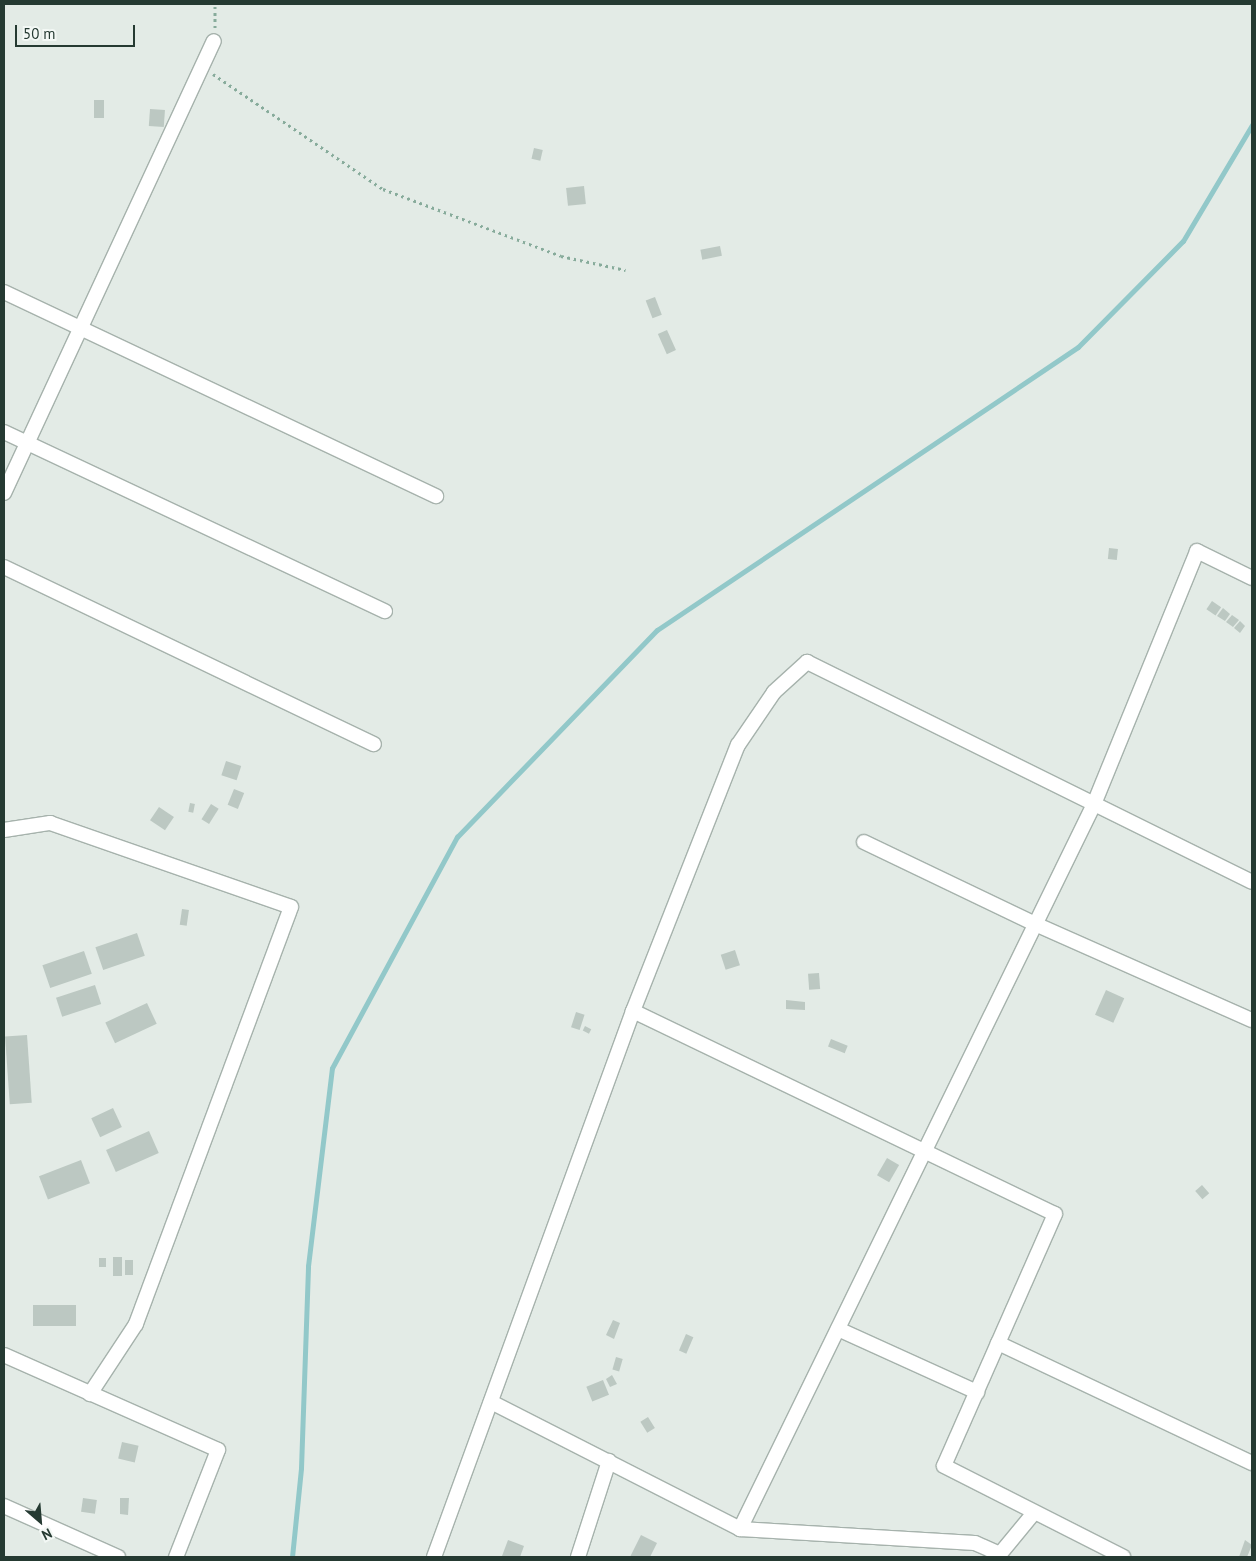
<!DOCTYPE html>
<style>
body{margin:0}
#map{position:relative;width:1256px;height:1561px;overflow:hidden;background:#e3ebe6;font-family:"PT Sans",sans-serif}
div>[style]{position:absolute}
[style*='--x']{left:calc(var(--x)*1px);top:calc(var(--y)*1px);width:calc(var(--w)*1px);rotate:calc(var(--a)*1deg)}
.stream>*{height:5px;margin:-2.5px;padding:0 2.5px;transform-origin:2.5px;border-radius:2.5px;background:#92c8c9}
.building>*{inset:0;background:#bcc8c2;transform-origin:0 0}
.path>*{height:3px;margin-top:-1.5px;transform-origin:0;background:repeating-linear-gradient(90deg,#87ab9b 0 2.5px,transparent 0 6.5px)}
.roads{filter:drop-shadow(1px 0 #a6b2ac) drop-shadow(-1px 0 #a6b2ac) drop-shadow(0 1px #a6b2ac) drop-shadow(0 -1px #a6b2ac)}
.street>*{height:14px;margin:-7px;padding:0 7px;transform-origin:7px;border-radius:7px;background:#fff}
span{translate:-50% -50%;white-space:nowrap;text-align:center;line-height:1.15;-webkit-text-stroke:4px #f3f8f5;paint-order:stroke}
.frame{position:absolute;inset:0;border:5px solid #253a32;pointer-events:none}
.north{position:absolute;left:15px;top:1496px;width:50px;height:50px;-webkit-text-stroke:4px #f3f8f5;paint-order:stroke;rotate:153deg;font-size:14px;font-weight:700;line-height:20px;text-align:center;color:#253a32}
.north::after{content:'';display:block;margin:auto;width:18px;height:22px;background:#253a32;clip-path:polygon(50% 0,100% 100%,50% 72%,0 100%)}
.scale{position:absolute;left:15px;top:25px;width:120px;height:22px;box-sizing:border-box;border:2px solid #253a32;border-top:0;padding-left:6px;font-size:15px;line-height:18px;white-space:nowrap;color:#253a32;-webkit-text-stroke:4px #f3f8f5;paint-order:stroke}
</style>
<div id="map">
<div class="stream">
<div style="--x:292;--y:1557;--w:89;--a:-84.2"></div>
<div style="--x:301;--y:1468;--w:202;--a:-88"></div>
<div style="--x:308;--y:1266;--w:199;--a:-83.1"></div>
<div style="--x:332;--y:1068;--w:263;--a:-61.6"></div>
<div style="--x:457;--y:837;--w:288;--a:-46"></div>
<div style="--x:657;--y:630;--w:507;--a:-33.91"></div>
<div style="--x:1078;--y:347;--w:149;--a:-45.3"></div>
<div style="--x:1183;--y:241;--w:135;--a:-59.3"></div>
</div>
<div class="building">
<div style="left:94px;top:100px;width:10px;height:18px"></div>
<div style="left:150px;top:109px;width:15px;height:17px;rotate:4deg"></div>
<div style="left:534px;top:148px;width:9px;height:11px;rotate:13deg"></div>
<div style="left:584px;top:186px;width:18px;height:18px;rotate:84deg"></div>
<div style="left:720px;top:246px;width:10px;height:20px;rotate:79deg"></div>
<div style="left:655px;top:297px;width:19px;height:10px;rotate:69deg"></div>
<div style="left:667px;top:330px;width:22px;height:10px;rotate:66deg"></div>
<div style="left:1109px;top:548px;width:9px;height:11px;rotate:6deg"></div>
<div style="left:1212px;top:601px;width:11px;height:10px;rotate:34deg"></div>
<div style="clip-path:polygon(1223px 608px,1230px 614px,1225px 621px,1217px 616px)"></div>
<div style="clip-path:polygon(1232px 615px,1239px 620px,1233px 627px,1226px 622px)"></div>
<div style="clip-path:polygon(1240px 621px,1245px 626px,1240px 633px,1234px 628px)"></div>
<div style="left:226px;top:761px;width:16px;height:15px;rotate:18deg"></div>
<div style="left:234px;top:789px;width:11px;height:17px;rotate:22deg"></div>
<div style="left:190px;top:803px;width:5px;height:9px;rotate:11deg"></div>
<div style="left:211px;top:804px;width:9px;height:18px;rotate:32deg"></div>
<div style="left:159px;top:807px;width:18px;height:16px;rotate:34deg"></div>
<div style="left:182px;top:909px;width:7px;height:16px;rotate:8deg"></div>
<div style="left:137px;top:933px;width:24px;height:44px;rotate:71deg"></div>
<div style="left:735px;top:950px;width:16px;height:15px;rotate:72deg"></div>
<div style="left:84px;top:951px;width:24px;height:44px;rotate:71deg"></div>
<div style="left:819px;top:973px;width:16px;height:11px;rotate:86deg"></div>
<div style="left:95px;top:985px;width:20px;height:41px;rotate:72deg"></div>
<div style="left:1106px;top:990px;width:20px;height:27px;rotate:24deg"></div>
<div style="clip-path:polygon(786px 1000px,805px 1002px,805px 1010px,786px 1009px)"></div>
<div style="left:147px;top:1003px;width:23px;height:46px;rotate:65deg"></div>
<div style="left:576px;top:1012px;width:9px;height:16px;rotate:18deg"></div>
<div style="left:585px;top:1026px;width:7px;height:5px;rotate:27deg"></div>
<div style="left:27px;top:1035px;width:68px;height:22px;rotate:86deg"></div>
<div style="left:831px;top:1039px;width:18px;height:8px;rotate:22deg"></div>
<div style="left:113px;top:1108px;width:21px;height:24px;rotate:65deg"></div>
<div style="left:149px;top:1131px;width:24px;height:47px;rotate:66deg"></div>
<div style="left:887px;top:1158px;width:14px;height:20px;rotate:30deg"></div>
<div style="left:81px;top:1160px;width:25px;height:45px;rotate:69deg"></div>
<div style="left:1202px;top:1185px;width:11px;height:9px;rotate:49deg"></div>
<div style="left:113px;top:1257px;width:9px;height:19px"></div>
<div style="left:99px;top:1258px;width:7px;height:9px"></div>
<div style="left:125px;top:1260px;width:8px;height:15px"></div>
<div style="left:33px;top:1305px;width:43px;height:21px"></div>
<div style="clip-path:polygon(613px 1320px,620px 1323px,614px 1339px,606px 1335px)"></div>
<div style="left:686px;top:1334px;width:8px;height:18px;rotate:23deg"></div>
<div style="left:616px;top:1357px;width:7px;height:13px;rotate:16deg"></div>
<div style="clip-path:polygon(612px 1375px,617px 1384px,610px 1387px,606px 1379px)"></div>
<div style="left:603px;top:1380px;width:16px;height:18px;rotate:68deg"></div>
<div style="left:648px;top:1417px;width:13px;height:9px;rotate:58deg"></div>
<div style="left:122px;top:1442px;width:17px;height:17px;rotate:13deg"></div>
<div style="left:83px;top:1498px;width:14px;height:14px;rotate:8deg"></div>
<div style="clip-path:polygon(120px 1498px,129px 1498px,128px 1515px,120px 1514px)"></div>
<div style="clip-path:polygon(641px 1535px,657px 1543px,650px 1557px,630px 1557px)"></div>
<div style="clip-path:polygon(508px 1540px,524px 1546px,520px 1557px,502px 1556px)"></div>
<div style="clip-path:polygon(1245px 1540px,1252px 1545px,1247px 1557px,1239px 1557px)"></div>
</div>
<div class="path">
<div style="--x:215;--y:28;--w:24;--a:-90"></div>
<div style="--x:213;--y:74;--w:205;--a:34.1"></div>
<div style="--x:383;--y:189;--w:190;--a:20.6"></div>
<div style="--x:561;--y:256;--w:66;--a:12.3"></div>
</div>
<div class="roads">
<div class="street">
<div style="--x:4;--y:292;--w:478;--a:25.3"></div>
<div style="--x:4;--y:432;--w:421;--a:25.2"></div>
<div style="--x:4;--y:493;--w:498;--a:-65.1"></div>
<div style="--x:4;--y:567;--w:410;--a:25.6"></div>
<div style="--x:4;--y:830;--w:47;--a:-8.7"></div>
<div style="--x:50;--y:823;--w:255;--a:19.2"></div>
<div style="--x:291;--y:907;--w:445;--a:110.4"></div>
<div style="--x:136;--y:1324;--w:84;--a:123.3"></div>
<div style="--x:864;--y:842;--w:190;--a:25.6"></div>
<div style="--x:1035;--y:924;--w:237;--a:23.9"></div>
<div style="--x:633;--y:1011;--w:468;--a:25.7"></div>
<div style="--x:1055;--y:1214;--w:275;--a:113.8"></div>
<div style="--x:944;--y:1466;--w:201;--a:26.9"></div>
<div style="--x:838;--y:1329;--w:153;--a:24.4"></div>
<div style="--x:998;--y:1343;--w:281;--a:25.3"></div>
<div style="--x:4;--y:1355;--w:234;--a:23.9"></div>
<div style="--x:218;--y:1450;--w:115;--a:111.4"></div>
<div style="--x:491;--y:1402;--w:280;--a:27"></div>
<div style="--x:740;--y:1529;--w:235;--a:3.4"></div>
<div style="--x:975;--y:1543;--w:27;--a:24"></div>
<div style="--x:1000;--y:1554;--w:52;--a:-50.5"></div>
<div style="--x:4;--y:1506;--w:125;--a:24.1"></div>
<div style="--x:740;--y:1529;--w:807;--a:-63.97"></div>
<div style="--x:1094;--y:804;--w:273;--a:-67.8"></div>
<div style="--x:1197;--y:551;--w:61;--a:26.1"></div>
<div style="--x:434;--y:1557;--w:581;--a:-69.97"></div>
<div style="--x:633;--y:1011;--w:286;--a:-68.5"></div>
<div style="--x:738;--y:745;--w:64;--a:-55.8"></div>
<div style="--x:774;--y:692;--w:45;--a:-42.3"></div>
<div style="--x:807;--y:662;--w:496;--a:26.3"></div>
<div style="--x:578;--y:1557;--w:101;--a:-72.1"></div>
</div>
</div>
<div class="frame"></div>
<div class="north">N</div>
<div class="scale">50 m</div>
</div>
